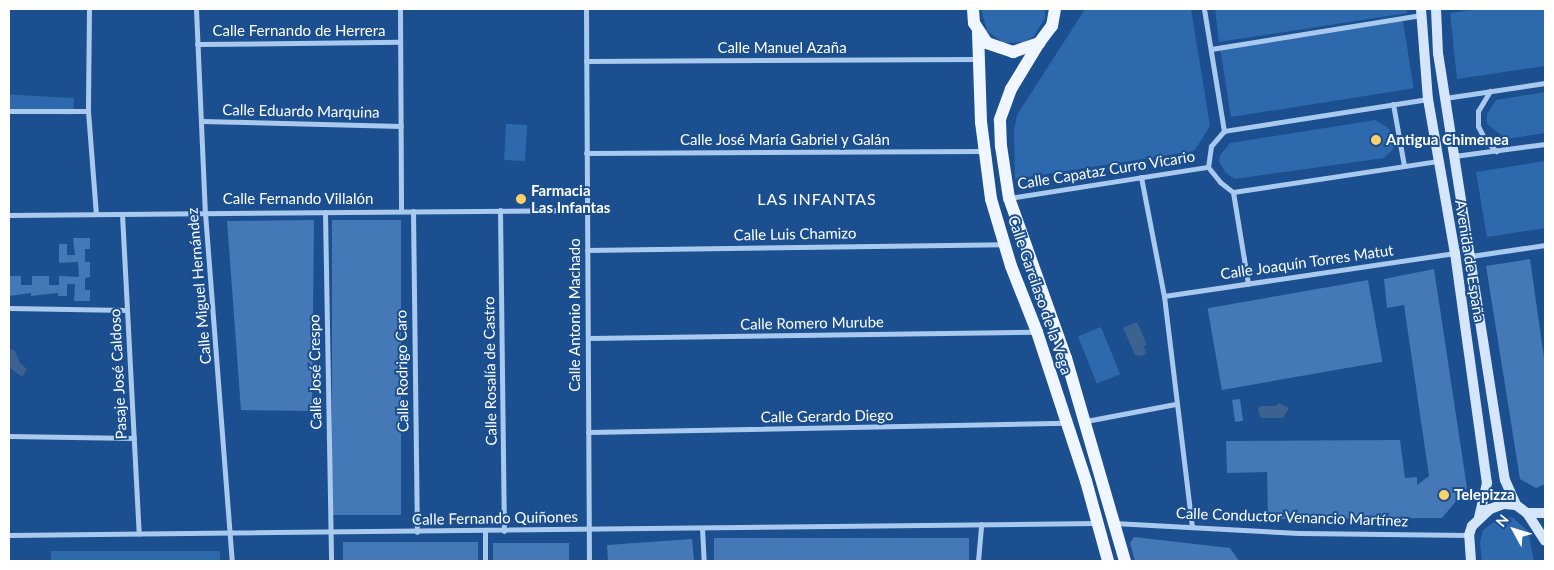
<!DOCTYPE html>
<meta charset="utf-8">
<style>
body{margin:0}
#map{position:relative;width:1554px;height:570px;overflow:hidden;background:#1b4f8f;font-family:Lato,sans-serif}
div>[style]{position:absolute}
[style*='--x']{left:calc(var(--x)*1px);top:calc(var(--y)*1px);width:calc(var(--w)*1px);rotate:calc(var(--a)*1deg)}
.green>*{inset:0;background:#2e69ad;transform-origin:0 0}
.water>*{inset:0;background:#3c6290}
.building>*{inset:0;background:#4478b7;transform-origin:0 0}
.street>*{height:5px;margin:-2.5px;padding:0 2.5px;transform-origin:2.5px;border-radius:2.5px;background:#a9c9ee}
.secondary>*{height:10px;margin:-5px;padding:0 5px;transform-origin:5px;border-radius:5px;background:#d6e6fa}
.primary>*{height:12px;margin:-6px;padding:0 6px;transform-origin:6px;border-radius:6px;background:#f0f6ff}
.dots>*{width:14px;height:14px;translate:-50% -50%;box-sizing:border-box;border:2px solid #1b4f8f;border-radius:50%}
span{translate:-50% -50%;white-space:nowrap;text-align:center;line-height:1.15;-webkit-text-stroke:4px #1b4f8f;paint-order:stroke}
.street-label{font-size:15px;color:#fff}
.poi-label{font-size:15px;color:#fff;font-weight:700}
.left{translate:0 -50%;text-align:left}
.neighbourhood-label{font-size:16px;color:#fff;letter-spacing:1px}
.frame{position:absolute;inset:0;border:10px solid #fff;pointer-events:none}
.north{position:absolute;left:1489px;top:505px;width:50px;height:50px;-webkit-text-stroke:4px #1b4f8f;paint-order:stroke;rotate:309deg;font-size:14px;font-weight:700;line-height:20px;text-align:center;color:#fff}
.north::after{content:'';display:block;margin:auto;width:18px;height:22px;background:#fff;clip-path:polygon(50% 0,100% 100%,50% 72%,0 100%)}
</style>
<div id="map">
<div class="green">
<div style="clip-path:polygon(981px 9px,1045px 9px,1045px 18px,1034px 36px,1025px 42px,1004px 43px,987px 31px)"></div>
<div style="clip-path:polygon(1085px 9px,1191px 9px,1210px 126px,1194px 151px,1015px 179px,1014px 130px,1017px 115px)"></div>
<div style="clip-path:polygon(1215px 9px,1406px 9px,1407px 13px,1219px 42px)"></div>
<div style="clip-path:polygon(1480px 9px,1545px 9px,1545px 66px,1457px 79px,1450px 13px)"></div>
<div style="left:1403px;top:21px;width:68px;height:185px;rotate:81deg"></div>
<div style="clip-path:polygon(1545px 92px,1545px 133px,1506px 139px,1487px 124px,1487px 114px,1496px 100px)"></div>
<div style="left:74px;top:98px;width:17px;height:65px;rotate:93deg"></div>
<div style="clip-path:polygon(1375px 120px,1388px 128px,1394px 136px,1393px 149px,1384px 158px,1235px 179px,1226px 173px,1219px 162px,1220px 155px,1230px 143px)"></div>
<div style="left:506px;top:124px;width:21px;height:36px;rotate:3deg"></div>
<div style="clip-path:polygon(1545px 161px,1545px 228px,1487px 237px,1476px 172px)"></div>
<div style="left:1101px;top:327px;width:51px;height:25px;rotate:68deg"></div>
<div style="clip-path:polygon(1502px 516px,1513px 518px,1528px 531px,1534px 561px,1482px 561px,1480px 543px,1483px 530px)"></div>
<div style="left:51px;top:551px;width:169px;height:10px"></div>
</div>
<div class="water">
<div style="clip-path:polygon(1137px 322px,1147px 345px,1144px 346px,1146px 354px,1141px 356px,1135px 355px,1123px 328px)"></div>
<div style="clip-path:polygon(9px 348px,15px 351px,20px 363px,27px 369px,22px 377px,9px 367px)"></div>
<div style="clip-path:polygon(1279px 403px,1289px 408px,1283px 418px,1261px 418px,1258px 410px,1260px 406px,1276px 406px)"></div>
</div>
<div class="building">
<div style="clip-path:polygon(1378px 137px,1380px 143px,1374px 144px,1372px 138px)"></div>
<div style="clip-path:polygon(314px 220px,312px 411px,241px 410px,227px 221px)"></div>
<div style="left:332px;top:220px;width:69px;height:295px"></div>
<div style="clip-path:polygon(73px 238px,90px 238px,90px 249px,85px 249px,85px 262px,90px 262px,90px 277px,85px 278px,85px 290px,90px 290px,90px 301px,74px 301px,75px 284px,67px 284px,67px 296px,58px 296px,58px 293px,31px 296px,31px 293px,9px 296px,9px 276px,21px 276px,21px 285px,32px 285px,32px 276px,49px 276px,49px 285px,59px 285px,59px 276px,79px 277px,78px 262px,59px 263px,59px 244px,67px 244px,67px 255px,75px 255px)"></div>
<div style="clip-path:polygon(1530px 259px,1545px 365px,1545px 484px,1536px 488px,1520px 479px,1486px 266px)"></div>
<div style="clip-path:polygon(1434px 269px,1467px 488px,1442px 518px,1268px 519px,1267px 472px,1227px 473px,1226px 441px,1400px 440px,1405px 478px,1417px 477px,1417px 485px,1429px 476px,1404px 305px,1387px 308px,1384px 279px)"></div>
<div style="left:1368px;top:280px;width:83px;height:163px;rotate:80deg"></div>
<div style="left:1240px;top:399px;width:22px;height:8px;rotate:82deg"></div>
<div style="clip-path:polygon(1134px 537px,1230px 548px,1239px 561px,1135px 561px,1130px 543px)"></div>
<div style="left:714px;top:538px;width:255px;height:23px"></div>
<div style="clip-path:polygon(692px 539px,694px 561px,608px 561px,607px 545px)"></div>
<div style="left:343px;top:542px;width:135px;height:19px"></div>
<div style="left:493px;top:543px;width:76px;height:18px"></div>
</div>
<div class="street">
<div style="--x:89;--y:9;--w:102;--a:90.6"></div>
<div style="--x:88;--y:111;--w:103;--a:85.6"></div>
<div style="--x:196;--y:9;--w:204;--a:87.5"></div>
<div style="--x:205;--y:213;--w:349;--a:85.6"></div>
<div style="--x:400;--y:9;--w:202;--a:89.7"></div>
<div style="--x:586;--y:9;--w:552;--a:89.69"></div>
<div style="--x:1204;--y:9;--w:124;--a:80.7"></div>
<div style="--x:197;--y:44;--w:203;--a:-0.6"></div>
<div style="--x:1211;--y:49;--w:213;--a:-9.2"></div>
<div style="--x:586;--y:61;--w:392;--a:-0.3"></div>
<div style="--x:1490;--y:91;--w:23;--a:121"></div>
<div style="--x:1478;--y:111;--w:15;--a:90"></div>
<div style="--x:1478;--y:126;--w:16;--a:63"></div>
<div style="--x:1485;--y:140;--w:16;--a:45"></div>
<div style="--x:1445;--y:98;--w:101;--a:-8.5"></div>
<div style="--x:1428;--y:99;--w:206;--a:171.1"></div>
<div style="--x:1224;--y:131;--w:20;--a:131"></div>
<div style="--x:1211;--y:146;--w:21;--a:98"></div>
<div style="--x:1208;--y:167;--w:19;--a:51"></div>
<div style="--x:1220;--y:182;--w:16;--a:38"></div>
<div style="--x:1233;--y:192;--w:208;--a:-8.6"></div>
<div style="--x:1393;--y:104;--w:63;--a:79.9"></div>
<div style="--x:9;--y:111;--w:79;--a:0"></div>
<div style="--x:201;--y:121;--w:200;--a:1.4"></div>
<div style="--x:586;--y:153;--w:397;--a:-0.3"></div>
<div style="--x:1454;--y:156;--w:92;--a:-7.5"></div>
<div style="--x:1141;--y:177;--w:121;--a:79.1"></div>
<div style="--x:1164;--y:296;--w:233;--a:83.1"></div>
<div style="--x:1233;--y:192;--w:93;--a:80.7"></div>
<div style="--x:1009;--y:198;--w:201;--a:-8.9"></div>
<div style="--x:500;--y:210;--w:321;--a:89.3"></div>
<div style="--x:413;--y:211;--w:321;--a:89.3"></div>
<div style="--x:325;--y:212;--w:349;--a:89"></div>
<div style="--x:122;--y:214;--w:320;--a:87"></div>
<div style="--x:9;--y:215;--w:578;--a:-0.5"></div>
<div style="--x:587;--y:250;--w:417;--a:-0.8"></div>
<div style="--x:1471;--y:256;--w:75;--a:-8.5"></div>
<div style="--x:1164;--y:296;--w:294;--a:-8.4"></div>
<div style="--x:9;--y:308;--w:118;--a:1"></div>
<div style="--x:588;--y:338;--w:449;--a:-0.8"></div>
<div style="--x:1086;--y:421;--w:91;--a:-10.8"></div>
<div style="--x:588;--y:432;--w:478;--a:-1.1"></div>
<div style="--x:9;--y:436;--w:125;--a:0.9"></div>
<div style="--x:1114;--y:523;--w:185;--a:3.1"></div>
<div style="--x:1299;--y:533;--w:170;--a:0.7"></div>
<div style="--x:702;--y:528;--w:33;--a:87"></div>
<div style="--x:9;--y:535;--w:1087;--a:-0.63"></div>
<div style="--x:485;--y:561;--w:30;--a:-90"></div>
<div style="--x:978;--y:561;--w:37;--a:-85"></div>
</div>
<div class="secondary">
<div style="--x:1421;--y:9;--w:90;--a:85.6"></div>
<div style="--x:1428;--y:99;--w:156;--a:80.1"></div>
<div style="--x:1455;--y:253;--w:232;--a:82.1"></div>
<div style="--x:1487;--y:483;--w:35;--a:103"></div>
<div style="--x:1436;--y:9;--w:44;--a:87.4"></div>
<div style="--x:1438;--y:53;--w:432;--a:81.1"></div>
<div style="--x:1505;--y:480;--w:27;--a:66"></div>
<div style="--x:1527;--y:513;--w:18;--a:0"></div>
<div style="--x:1471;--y:561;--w:26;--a:-94"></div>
<div style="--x:1469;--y:535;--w:9;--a:-72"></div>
<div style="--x:1472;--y:526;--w:25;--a:-43"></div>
<div style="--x:1490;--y:509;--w:15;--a:-20"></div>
<div style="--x:1504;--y:504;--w:12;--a:5"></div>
<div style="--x:1516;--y:505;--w:14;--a:36"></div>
<div style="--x:1527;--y:513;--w:33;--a:57"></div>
</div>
<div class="primary">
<div style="--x:973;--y:9;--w:14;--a:86"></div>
<div style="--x:974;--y:23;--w:24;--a:57"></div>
<div style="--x:987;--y:43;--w:28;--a:19"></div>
<div style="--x:1013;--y:52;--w:28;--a:-19"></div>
<div style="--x:1039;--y:43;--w:21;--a:-53"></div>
<div style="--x:1052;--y:26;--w:17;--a:-80"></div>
<div style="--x:978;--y:32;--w:90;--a:88.1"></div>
<div style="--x:981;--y:122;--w:78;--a:82.6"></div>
<div style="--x:991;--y:199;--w:70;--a:73.4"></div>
<div style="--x:1011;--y:266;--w:71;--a:68.5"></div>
<div style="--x:1037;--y:332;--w:157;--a:71.8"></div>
<div style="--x:1086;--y:481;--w:83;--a:74.6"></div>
<div style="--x:1039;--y:43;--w:54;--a:121.3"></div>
<div style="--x:1011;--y:89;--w:33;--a:110"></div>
<div style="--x:1000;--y:120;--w:26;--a:88"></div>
<div style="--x:1001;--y:146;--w:53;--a:81.3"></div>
<div style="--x:1009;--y:198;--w:170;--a:70.4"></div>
<div style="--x:1066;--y:358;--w:211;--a:73.8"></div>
</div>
<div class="dots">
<div style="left:1376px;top:140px;background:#ffd166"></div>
<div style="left:521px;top:199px;background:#ffd166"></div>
<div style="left:1444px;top:495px;background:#ffd166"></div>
</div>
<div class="street-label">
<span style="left:299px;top:31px">Calle Fernando de Herrera</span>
<span style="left:782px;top:48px">Calle Manuel Azaña</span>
<span style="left:301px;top:111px;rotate:1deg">Calle Eduardo Marquina</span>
<span style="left:785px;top:140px">Calle José María Gabriel y Galán</span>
<span style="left:1106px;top:170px;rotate:-9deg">Calle Capataz Curro Vicario</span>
<span style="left:298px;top:199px">Calle Fernando Villalón</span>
<span style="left:795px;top:234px;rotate:-1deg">Calle Luis Chamizo</span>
<span style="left:1470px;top:261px;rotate:81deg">Avenida de España</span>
<span style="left:1307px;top:262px;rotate:-8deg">Calle Joaquín Torres Matut</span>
<span style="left:199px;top:286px;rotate:-95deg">Calle Miguel Hernández</span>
<span style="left:1040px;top:295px;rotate:71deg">Calle Garcilaso de la Vega</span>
<span style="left:575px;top:315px;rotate:-90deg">Calle Antonio Machado</span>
<span style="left:812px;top:323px;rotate:-1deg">Calle Romero Murube</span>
<span style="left:402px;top:371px;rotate:-91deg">Calle Rodrigo Caro</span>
<span style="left:490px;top:371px;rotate:-91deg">Calle Rosalía de Castro</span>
<span style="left:315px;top:372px;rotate:-91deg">Calle José Crespo</span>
<span style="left:118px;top:374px;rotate:-93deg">Pasaje José Caldoso</span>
<span style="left:827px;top:416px;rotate:-1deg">Calle Gerardo Diego</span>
<span style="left:1292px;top:517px;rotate:2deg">Calle Conductor Venancio Martínez</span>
<span style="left:495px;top:518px;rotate:-1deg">Calle Fernando Quiñones</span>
</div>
<div class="poi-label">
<span class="left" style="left:1386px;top:140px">Antigua Chimenea</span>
<span class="left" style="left:531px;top:199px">Farmacia<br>Las Infantas</span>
<span class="left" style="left:1454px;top:495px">Telepizza</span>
</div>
<div class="neighbourhood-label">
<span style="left:817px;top:199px">LAS INFANTAS</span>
</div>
<div class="frame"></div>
<div class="north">N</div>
</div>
